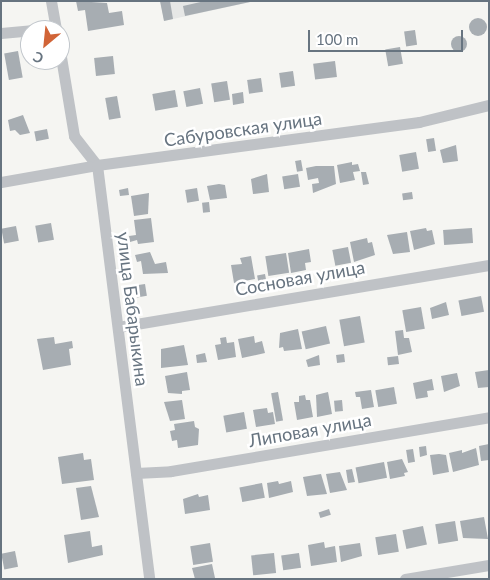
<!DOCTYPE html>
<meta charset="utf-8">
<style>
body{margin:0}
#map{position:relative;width:490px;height:580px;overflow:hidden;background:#f5f5f2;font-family:Lato,sans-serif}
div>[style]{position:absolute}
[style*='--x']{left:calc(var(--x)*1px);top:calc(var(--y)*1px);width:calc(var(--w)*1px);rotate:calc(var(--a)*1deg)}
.built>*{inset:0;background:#e6e7e6}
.building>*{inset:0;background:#a7adb2;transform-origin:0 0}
.round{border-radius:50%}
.minor>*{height:11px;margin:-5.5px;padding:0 5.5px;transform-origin:5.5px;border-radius:5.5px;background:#bfc2c6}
span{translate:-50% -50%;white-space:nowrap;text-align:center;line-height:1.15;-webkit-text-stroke:5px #fff;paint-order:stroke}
.street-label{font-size:18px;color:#677480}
.frame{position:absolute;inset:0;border:2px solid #677480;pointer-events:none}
.north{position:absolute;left:20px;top:20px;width:50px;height:50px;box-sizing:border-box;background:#fff;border:1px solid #c2c7cc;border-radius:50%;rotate:208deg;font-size:14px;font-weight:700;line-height:20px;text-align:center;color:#677480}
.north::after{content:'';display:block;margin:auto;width:18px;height:22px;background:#d16437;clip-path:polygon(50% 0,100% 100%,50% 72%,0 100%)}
.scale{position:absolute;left:308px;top:30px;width:155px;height:22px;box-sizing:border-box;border:2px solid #677480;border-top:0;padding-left:6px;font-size:15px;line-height:18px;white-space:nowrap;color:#677480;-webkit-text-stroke:4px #fff;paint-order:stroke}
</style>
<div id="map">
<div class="built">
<div style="clip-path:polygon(160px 1px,255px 1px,164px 21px)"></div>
</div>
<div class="building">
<div style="clip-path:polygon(76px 1px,107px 3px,109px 13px,122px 11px,124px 25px,88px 31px,85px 10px,78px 11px)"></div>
<div style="clip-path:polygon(160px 1px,170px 1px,173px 19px,164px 21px)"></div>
<div style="clip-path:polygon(205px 1px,249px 1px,250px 2px,185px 16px,183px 6px)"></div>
<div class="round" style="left:469px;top:18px;width:18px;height:18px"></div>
<div style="left:415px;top:30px;width:15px;height:11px;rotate:82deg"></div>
<div class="round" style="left:451px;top:36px;width:16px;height:16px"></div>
<div style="left:400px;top:47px;width:17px;height:15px;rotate:80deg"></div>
<div style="left:18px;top:51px;width:27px;height:14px;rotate:80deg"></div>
<div style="left:113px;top:56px;width:18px;height:19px;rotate:84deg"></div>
<div style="left:335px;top:61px;width:16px;height:22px;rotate:83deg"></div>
<div style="left:293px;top:71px;width:15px;height:14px;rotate:82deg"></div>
<div style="left:261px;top:78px;width:14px;height:14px;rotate:82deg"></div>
<div style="left:227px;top:81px;width:19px;height:16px;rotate:81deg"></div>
<div style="left:200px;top:88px;width:16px;height:17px;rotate:79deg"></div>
<div style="left:175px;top:90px;width:17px;height:23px;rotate:80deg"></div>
<div style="clip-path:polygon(243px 92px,244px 103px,233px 105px,232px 94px)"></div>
<div style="left:117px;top:96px;width:22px;height:12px;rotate:80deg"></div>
<div style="clip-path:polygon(23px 115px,30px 133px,20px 135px,15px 130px,10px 131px,8px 120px)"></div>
<div style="left:47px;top:129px;width:10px;height:13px;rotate:79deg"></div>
<div style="left:434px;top:138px;width:13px;height:8px;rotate:81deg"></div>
<div style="clip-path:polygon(456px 145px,458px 161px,443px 163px,440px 150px)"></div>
<div style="left:416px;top:152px;width:17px;height:17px;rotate:80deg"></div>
<div style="left:301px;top:160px;width:11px;height:6px;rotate:80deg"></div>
<div style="clip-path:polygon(352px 162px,352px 165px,358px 164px,360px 171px,353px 172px,355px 180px,340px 183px,337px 165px)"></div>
<div style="clip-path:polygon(316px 166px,334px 166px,336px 184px,313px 193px,312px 184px,319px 183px,318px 178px,308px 180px,306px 168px)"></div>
<div style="clip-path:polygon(361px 172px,366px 172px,369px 184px,363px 185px)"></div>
<div style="clip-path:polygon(267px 174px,269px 192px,253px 194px,251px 179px)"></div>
<div style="left:298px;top:174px;width:13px;height:16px;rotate:81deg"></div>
<div style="clip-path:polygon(219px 184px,225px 185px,227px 198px,210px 200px,207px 186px)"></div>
<div style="clip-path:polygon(128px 188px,129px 195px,120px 196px,119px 190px)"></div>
<div style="left:197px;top:188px;width:13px;height:12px;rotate:81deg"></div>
<div style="left:412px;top:192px;width:7px;height:10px;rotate:82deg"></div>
<div style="clip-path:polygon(149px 193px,148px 214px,134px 216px,131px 196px)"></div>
<div style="left:209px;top:202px;width:10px;height:7px;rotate:84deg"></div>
<div style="clip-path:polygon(151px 218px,154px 242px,138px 244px,137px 240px,130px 242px,129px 236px,136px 235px,134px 220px)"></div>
<div style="left:51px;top:223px;width:17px;height:16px;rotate:80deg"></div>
<div style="left:16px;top:226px;width:15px;height:15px;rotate:79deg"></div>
<div style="clip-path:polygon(426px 228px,427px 231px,432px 230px,435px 244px,414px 250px,410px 231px)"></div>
<div style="left:472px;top:228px;width:15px;height:29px;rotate:86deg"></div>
<div style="clip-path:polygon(407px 232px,410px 252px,393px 254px,387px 235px)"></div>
<div style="clip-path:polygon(367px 238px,368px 243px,372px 242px,375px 255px,354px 262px,350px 242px)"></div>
<div style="left:348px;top:247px;width:16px;height:16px;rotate:79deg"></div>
<div style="clip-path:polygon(309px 249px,311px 262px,305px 263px,306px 270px,291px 273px,288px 253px)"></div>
<div style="clip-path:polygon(150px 252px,155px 264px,166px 262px,168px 273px,143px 274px,141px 261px,137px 262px,135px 255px)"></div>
<div style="left:286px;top:253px;width:20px;height:21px;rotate:81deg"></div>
<div style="clip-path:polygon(251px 256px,255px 279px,234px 283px,231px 265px,242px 264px,240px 258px)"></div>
<div style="left:265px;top:274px;width:11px;height:8px;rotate:80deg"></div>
<div style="left:145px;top:284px;width:12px;height:10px;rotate:81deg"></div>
<div style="left:481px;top:296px;width:16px;height:23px;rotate:79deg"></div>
<div style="clip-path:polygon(446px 302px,449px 315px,432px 319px,430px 308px)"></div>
<div style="left:421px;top:307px;width:22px;height:19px;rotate:80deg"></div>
<div style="left:360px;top:316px;width:27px;height:21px;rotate:80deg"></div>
<div style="left:326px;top:326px;width:18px;height:25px;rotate:77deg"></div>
<div style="clip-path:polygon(298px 329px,302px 349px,284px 351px,283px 347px,279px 348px,280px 333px)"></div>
<div style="clip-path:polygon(403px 330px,404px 338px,409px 338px,412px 352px,398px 355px,395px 331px)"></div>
<div style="clip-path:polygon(254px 336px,255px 343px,262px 341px,265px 353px,242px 358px,238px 339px)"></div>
<div style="clip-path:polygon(54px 337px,55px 344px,72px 341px,73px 348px,69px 349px,71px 365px,43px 370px,37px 339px)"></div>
<div style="clip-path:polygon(226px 337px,227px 343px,234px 342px,236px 357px,218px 360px,215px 345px,221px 344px,220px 338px)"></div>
<div style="clip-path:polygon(184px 345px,188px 365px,161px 368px,161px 349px)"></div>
<div style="clip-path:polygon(205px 353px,207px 362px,197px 363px,196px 355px)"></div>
<div style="left:344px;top:354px;width:8px;height:8px;rotate:83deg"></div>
<div style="clip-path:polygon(319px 355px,320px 365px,308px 367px,306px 360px)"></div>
<div style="left:398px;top:356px;width:8px;height:11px;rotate:83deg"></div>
<div style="clip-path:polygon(489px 370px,489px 387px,478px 388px,475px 372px)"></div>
<div style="clip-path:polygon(187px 372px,190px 390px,182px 391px,182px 394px,168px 393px,165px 376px)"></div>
<div style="clip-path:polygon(457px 373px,460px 386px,444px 392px,441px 376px)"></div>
<div style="clip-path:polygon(432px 379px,434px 390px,427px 391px,428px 397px,416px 399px,413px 383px)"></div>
<div style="left:394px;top:387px;width:17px;height:19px;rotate:80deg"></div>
<div style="clip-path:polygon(371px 390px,374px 407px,362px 409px,360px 397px,356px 397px,355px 392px)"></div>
<div style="left:278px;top:392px;width:29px;height:7px;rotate:80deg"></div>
<div style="clip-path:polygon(328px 392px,332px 414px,317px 417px,316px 395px)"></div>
<div style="clip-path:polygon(305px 395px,306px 400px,310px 400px,313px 417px,297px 420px,294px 402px,299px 402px,299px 396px)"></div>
<div style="clip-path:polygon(182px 400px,185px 419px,170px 421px,164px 402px)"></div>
<div style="left:342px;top:400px;width:11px;height:8px;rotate:85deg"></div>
<div style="clip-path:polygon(267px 408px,268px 413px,273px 412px,275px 424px,256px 427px,253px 410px)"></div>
<div style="left:244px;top:412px;width:17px;height:21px;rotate:80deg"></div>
<div style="clip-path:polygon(194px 421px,195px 427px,199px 429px,198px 445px,178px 448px,177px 440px,172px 441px,170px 431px,175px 430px,174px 424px)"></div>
<div style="clip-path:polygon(489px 444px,489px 460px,481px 461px,479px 446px)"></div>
<div style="clip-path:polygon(426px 446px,427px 455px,420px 457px,419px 447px)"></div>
<div style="clip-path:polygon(476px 448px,479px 465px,453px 472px,449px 453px,462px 450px,462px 453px)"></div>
<div style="left:413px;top:449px;width:13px;height:7px;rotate:81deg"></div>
<div style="clip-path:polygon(83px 453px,84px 460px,91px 459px,94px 480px,62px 484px,58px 457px)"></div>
<div style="clip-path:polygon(439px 454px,446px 455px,449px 472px,433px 475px,430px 455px)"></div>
<div style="clip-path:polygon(402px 459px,408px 472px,404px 473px,405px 476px,390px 479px,387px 462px)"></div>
<div style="left:384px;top:462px;width:16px;height:29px;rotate:79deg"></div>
<div style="clip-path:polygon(352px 469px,355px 482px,348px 483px,346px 470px)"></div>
<div style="clip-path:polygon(340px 472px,347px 490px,330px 493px,326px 474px)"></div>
<div style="clip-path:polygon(321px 474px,327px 494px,307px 496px,303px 477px)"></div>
<div style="clip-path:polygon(278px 481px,279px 484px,291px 481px,293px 492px,269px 498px,267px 483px)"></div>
<div style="left:262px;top:483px;width:15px;height:23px;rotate:79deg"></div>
<div style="clip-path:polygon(91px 486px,99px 517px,81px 520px,76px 488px)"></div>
<div style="clip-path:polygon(198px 494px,199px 497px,208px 495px,210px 510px,185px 514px,183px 499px)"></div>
<div style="left:329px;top:509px;width:6px;height:11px;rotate:72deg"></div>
<div style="clip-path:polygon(484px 517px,488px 539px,463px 538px,460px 521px)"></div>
<div style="left:455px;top:521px;width:20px;height:20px;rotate:81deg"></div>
<div style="left:423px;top:526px;width:19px;height:21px;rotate:78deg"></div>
<div style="clip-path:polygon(90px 531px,92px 547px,102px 545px,103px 555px,68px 563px,64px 535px)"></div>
<div style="left:396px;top:534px;width:18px;height:21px;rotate:81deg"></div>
<div style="clip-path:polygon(324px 542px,325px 548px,335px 546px,337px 562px,311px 566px,308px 545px)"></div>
<div style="left:210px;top:543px;width:19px;height:20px;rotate:81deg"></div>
<div style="clip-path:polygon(360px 543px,362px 556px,341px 562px,339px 546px)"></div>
<div style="left:15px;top:551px;width:16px;height:14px;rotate:79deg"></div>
<div style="left:274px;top:553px;width:20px;height:23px;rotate:84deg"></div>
<div style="left:299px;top:553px;width:15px;height:18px;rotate:82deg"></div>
<div style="clip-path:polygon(212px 564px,215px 578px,195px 579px,192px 568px)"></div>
</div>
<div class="minor">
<div style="--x:51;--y:1;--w:29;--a:80"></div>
<div style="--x:1;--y:33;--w:55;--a:-5.2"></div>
<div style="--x:60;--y:51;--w:86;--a:80.6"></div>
<div style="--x:74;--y:136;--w:37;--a:52"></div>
<div style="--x:97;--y:165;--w:417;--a:82.8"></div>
<div style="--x:1;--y:182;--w:97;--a:-10"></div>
<div style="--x:97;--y:165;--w:325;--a:-7.6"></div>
<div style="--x:419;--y:122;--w:72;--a:-13.7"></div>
<div style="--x:118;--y:327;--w:376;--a:-9.5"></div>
<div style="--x:136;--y:473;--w:35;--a:-3"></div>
<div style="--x:171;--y:471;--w:323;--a:-9.6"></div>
<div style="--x:405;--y:579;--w:85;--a:-9.5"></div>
</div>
<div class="street-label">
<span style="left:243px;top:129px;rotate:-8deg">Сабуровская улица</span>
<span style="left:300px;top:278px;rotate:-10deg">Сосновая улица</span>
<span style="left:133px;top:309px;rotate:83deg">улица Бабарыкина</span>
<span style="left:310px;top:430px;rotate:-10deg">Липовая улица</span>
</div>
<div class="frame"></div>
<div class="north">С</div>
<div class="scale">100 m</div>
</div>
